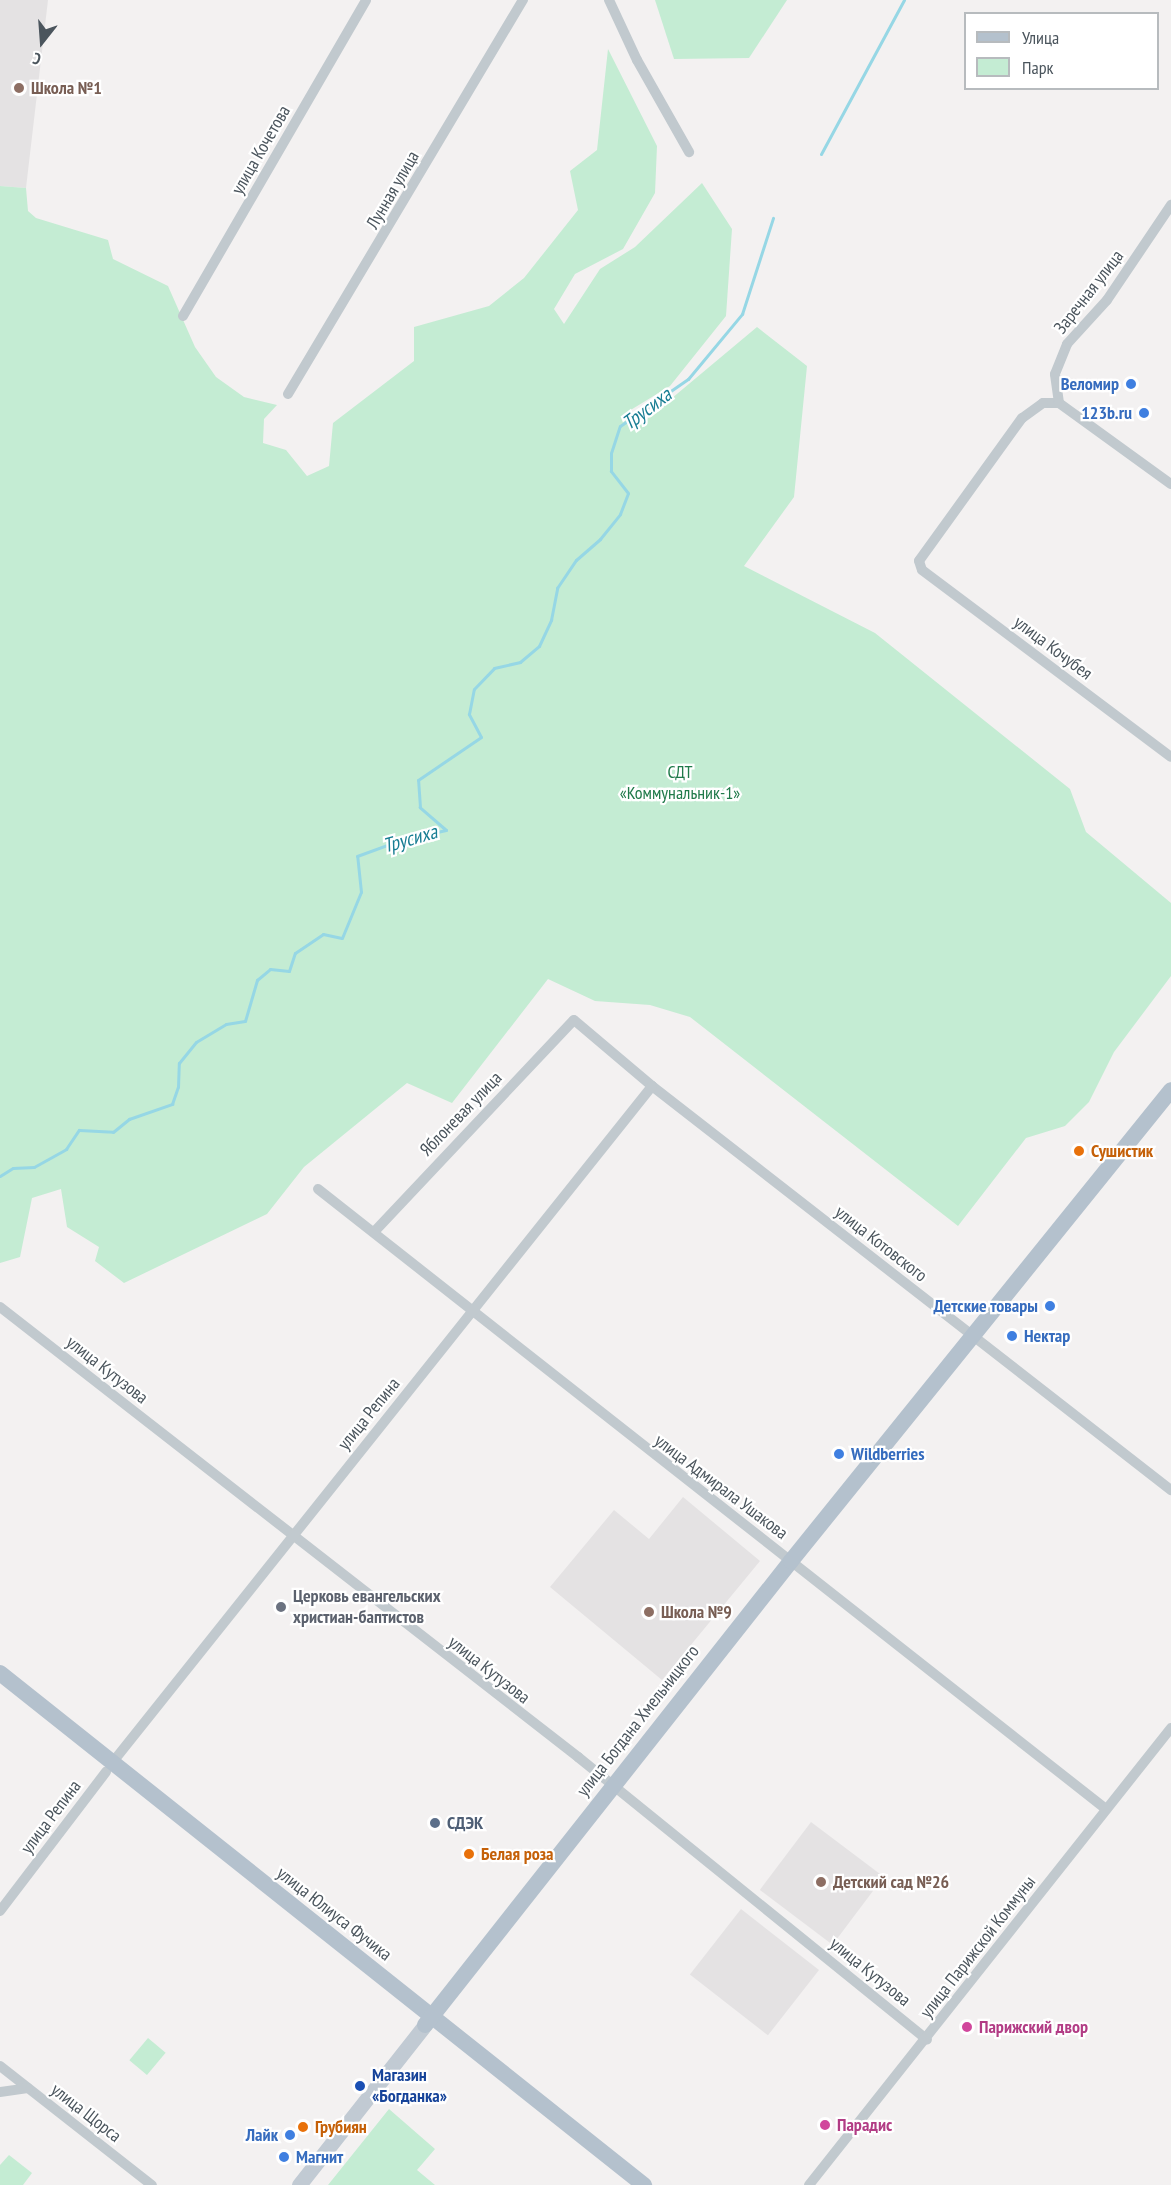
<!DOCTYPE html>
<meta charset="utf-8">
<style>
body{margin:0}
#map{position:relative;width:1171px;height:2185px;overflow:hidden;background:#f3f1f1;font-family:"PT Sans Narrow",sans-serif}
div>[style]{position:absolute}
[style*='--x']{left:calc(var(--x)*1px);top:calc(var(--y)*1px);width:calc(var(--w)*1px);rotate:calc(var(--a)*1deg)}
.education>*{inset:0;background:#e4e2e3;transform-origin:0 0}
.green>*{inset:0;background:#c4ecd3;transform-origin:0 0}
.stream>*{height:3px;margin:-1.5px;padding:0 1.5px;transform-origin:1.5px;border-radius:1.5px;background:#96d7e5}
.minor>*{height:10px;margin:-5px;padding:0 5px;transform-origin:5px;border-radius:5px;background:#c1c9ce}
.secondary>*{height:15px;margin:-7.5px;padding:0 7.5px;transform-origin:7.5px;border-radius:7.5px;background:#c1cad3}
.primary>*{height:16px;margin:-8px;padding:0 8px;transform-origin:8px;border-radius:8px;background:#b4c1cd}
.dots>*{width:16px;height:16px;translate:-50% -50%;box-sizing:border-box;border:3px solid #fff;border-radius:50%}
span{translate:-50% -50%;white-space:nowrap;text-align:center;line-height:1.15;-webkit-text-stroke:4.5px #fff;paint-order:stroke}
.education-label{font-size:18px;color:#785e54;font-weight:700}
.left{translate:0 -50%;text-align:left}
.street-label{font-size:18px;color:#4b555d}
.shop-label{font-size:18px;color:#366cbe;font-weight:700}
.right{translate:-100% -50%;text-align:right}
.park-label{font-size:18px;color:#207a4a}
.food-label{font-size:18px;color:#c56008;font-weight:700}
.worship-label{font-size:18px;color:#5b616d;font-weight:700}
.service-label{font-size:18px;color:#4e5e75;font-weight:700}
.hotel-label{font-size:18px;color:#b23c85;font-weight:700}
.transit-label{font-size:18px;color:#164399;font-weight:700}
.water-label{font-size:20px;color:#187d93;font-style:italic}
.legend{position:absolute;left:964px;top:12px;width:195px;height:78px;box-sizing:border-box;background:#fff;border:2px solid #b7bbbe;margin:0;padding:8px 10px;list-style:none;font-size:18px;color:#4b555d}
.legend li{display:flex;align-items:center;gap:12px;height:30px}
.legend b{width:30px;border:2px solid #b7bbbe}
.north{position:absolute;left:12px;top:12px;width:60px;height:60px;-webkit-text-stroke:4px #fff;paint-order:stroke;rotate:197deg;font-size:16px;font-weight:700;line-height:24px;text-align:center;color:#4b555d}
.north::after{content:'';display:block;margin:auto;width:21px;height:27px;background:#4b555d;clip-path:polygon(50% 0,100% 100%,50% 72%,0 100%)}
</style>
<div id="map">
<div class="education">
<div style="clip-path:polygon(0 0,48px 0,26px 188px,0 186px)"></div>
<div style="clip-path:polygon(683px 1497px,760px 1561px,662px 1680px,550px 1587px,614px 1510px,649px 1539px)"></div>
<div style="left:811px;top:1822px;width:91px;height:85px;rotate:37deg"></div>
<div style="left:741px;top:1909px;width:99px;height:83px;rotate:38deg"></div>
</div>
<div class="green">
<div style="clip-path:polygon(655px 0,787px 0,749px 58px,674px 59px)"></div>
<div style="clip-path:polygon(608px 49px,657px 146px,655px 193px,623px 249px,575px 274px,554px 309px,564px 324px,600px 269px,635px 247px,702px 183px,732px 229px,726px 316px,670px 386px,629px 411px,647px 419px,757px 327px,807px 366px,794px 497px,744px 566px,875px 633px,1070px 789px,1086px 832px,1171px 903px,1171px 976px,1114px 1052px,1089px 1102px,1065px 1126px,1026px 1138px,958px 1226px,690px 1017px,650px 1005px,595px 1001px,548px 979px,452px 1103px,407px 1083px,304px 1167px,267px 1214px,124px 1283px,95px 1261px,99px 1247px,67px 1227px,61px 1189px,32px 1198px,20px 1257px,0 1263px,0 186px,26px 188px,28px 211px,36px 218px,108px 240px,113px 259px,168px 286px,195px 347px,216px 377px,244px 397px,277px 405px,264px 419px,263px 443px,286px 450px,307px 476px,329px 466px,333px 423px,414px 361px,414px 327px,489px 306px,524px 278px,578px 210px,570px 171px,597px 150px)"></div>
<div style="left:148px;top:2038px;width:23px;height:29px;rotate:40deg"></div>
<div style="clip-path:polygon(389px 2109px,435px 2149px,417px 2170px,435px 2185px,328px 2185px)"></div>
<div style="clip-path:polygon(9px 2155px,32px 2173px,23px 2185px,0 2185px,0 2165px)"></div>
</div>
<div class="stream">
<div style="--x:821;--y:154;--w:175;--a:-61.7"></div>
<div style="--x:0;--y:1176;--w:15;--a:-32"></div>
<div style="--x:13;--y:1168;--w:21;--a:-3"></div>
<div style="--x:34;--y:1167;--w:37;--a:-29"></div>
<div style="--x:66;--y:1149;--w:23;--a:-56"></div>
<div style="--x:79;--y:1130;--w:34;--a:3"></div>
<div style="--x:113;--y:1132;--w:21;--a:-39"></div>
<div style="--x:129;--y:1119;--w:46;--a:-19.2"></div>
<div style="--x:172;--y:1104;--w:18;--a:-71"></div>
<div style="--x:178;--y:1087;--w:24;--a:-88"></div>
<div style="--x:179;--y:1063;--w:27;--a:-51"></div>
<div style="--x:196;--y:1042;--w:35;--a:-31"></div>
<div style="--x:226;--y:1024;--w:19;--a:-9"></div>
<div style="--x:245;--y:1021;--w:43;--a:-73.7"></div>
<div style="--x:257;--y:980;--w:17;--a:-40"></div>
<div style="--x:270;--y:969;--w:19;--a:6"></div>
<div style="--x:289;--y:971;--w:19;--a:-72"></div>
<div style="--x:295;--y:953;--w:34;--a:-34"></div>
<div style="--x:323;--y:934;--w:19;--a:12"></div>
<div style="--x:342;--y:938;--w:50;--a:-67.6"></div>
<div style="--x:361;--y:892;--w:36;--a:-96"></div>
<div style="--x:357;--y:856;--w:47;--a:-20"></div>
<div style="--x:401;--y:840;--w:46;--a:-12.5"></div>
<div style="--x:446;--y:830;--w:35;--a:-139"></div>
<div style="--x:420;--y:807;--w:27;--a:-94"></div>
<div style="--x:418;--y:780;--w:76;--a:-34.3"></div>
<div style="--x:481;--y:737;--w:26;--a:-118"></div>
<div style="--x:469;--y:714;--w:25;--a:-79"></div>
<div style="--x:474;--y:689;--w:29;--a:-46"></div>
<div style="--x:494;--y:668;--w:27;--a:-13"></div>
<div style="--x:520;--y:662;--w:25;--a:-40"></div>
<div style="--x:539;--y:646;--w:29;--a:-65"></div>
<div style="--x:551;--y:620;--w:33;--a:-79"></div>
<div style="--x:557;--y:588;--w:34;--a:-56"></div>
<div style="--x:576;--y:560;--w:32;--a:-41"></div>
<div style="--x:600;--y:539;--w:32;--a:-51"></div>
<div style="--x:620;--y:514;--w:22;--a:-69"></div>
<div style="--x:628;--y:493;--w:28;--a:-128"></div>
<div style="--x:611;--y:471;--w:18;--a:-90"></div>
<div style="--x:611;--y:453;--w:28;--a:-72"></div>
<div style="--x:620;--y:426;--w:83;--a:-34.7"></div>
<div style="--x:688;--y:379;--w:85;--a:-50.3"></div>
<div style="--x:742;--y:314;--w:101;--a:-72.1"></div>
</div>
<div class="minor">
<div style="--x:609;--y:0;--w:66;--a:65"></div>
<div style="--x:637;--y:60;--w:106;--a:60.5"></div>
<div style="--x:183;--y:316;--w:365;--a:-59.9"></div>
<div style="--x:288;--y:394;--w:459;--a:-59.2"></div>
<div style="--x:1059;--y:403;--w:16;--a:180"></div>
<div style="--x:1043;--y:403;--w:26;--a:144"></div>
<div style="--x:1022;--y:418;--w:176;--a:125.8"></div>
<div style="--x:919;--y:561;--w:9;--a:72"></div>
<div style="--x:922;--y:570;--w:311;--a:36.9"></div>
<div style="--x:1059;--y:403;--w:29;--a:-98"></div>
<div style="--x:1055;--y:374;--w:32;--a:-68"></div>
<div style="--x:1067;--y:344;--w:59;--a:-47.7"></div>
<div style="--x:1107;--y:300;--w:115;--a:-56"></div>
<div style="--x:1059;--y:403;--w:138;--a:35.9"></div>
<div style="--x:318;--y:1189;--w:1003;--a:38.2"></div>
<div style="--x:374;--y:1232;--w:291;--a:-46.7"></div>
<div style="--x:574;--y:1020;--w:102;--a:40.2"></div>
<div style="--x:652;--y:1086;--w:658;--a:37.9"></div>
<div style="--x:0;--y:1307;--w:733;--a:37.9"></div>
<div style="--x:578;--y:1757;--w:449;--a:39"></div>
<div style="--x:112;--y:1763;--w:866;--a:-51.42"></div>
<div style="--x:0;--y:1911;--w:175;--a:-52.7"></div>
<div style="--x:0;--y:2066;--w:193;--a:38.1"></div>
<div style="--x:0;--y:2092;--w:28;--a:-8"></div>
<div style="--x:809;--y:2185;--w:583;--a:-51.62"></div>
</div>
<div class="secondary">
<div style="--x:299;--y:2185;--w:204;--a:-51.8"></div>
</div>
<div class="primary">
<div style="--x:0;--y:1673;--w:823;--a:38.49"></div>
<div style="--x:425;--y:2025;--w:591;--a:-51.73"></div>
<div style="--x:791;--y:1561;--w:605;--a:-51.1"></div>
</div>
<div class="dots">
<div style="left:19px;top:88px;background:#8d6e63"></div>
<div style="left:1131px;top:384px;background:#3f7fe0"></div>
<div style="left:1144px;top:413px;background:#3f7fe0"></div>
<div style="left:1079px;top:1151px;background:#e8710a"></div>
<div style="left:1050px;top:1306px;background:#3f7fe0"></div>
<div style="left:1012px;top:1336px;background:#3f7fe0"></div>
<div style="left:839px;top:1454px;background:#3f7fe0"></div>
<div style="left:281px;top:1607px;background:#6b7280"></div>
<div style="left:649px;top:1612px;background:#8d6e63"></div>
<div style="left:435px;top:1823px;background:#5c6f8a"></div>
<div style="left:469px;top:1854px;background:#e8710a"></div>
<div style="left:821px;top:1882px;background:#8d6e63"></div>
<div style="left:967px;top:2027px;background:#d1479c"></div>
<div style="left:360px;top:2086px;background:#1a4fb4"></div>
<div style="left:825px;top:2125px;background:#d1479c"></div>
<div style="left:303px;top:2127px;background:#e8710a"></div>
<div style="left:290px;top:2135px;background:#3f7fe0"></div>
<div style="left:284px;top:2157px;background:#3f7fe0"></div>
</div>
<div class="education-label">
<span class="left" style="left:31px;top:88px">Школа №1</span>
<span class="left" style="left:661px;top:1612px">Школа №9</span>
<span class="left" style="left:833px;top:1882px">Детский сад №26</span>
</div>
<div class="street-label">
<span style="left:261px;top:150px;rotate:-60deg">улица Кочетова</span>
<span style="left:393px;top:190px;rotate:-60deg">Лунная улица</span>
<span style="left:1089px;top:292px;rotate:-52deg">Заречная улица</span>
<span style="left:1053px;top:648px;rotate:37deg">улица Кочубея</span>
<span style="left:461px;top:1114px;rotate:-46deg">Яблоневая улица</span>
<span style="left:881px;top:1244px;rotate:38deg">улица Котовского</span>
<span style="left:107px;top:1370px;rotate:38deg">улица Кутузова</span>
<span style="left:369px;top:1414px;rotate:-51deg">улица Репина</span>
<span style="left:721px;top:1487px;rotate:37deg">улица Адмирала Ушакова</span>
<span style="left:489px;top:1670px;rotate:38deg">улица Кутузова</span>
<span style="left:638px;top:1721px;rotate:-52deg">улица Богдана Хмельницкого</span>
<span style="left:51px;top:1817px;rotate:-53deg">улица Репина</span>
<span style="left:334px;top:1914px;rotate:38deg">улица Юлиуса Фучика</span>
<span style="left:978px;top:1947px;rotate:-52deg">улица Парижской Коммуны</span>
<span style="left:870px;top:1972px;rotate:39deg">улица Кутузова</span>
<span style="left:86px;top:2113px;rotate:38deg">улица Щорса</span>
</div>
<div class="shop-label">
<span class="right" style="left:1119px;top:384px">Веломир</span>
<span class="right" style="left:1132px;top:413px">123b.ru</span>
<span class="right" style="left:1038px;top:1306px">Детские товары</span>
<span class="left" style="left:1024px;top:1336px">Нектар</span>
<span class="left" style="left:851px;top:1454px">Wildberries</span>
<span class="right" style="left:278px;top:2135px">Лайк</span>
<span class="left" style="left:296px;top:2157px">Магнит</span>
</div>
<div class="park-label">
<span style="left:680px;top:783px">СДТ<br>«Коммунальник-1»</span>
</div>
<div class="food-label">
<span class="left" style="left:1091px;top:1151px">Сушистик</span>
<span class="left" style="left:481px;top:1854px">Белая роза</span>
<span class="left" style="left:315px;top:2127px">Грубиян</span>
</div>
<div class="worship-label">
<span class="left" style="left:293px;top:1607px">Церковь евангельских<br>христиан-баптистов</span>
</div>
<div class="service-label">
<span class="left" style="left:447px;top:1823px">СДЭК</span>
</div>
<div class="hotel-label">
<span class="left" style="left:979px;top:2027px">Парижский двор</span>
<span class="left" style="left:837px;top:2125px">Парадис</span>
</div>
<div class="transit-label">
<span class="left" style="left:372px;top:2086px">Магазин<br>«Богданка»</span>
</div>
<div class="water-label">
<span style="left:647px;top:409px;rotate:-37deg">Трусиха</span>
<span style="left:410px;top:839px;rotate:-16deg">Трусиха</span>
</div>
<ul class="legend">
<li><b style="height:8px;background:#b4c1cd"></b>Улица</li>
<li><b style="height:16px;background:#c4ecd3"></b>Парк</li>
</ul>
<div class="north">С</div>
</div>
